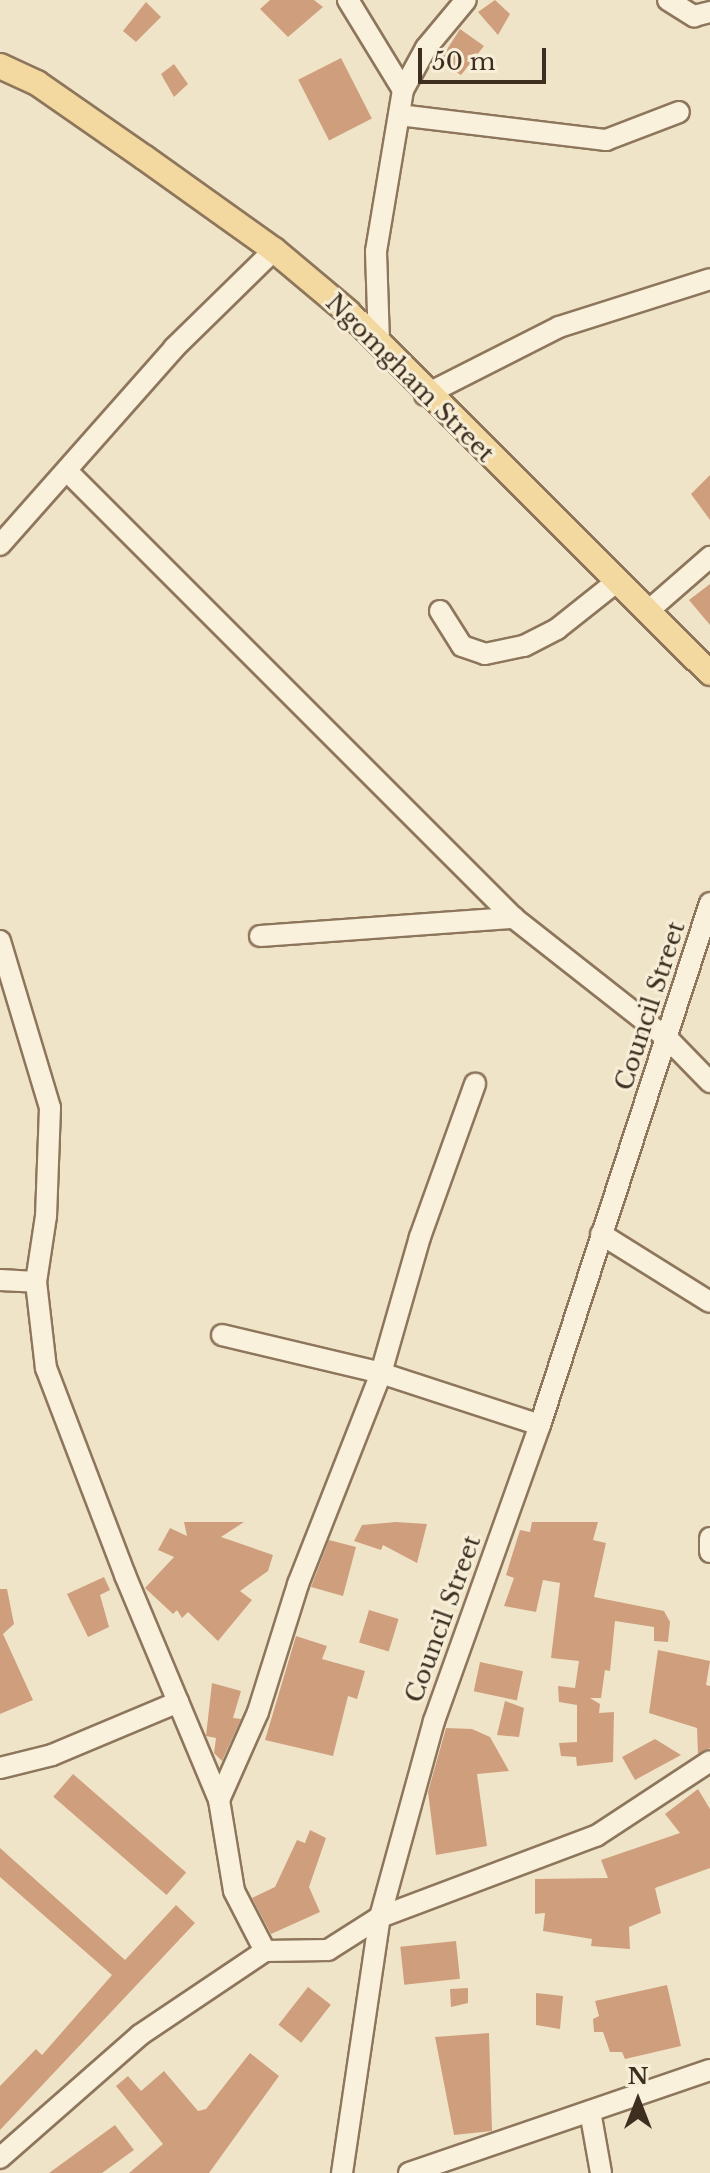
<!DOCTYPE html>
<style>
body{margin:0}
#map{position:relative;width:710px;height:2173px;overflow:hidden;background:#f0e4c8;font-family:"Libre Baskerville",serif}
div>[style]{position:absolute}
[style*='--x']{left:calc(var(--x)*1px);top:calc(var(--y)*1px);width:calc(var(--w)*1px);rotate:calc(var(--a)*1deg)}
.building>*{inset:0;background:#cf9f7d;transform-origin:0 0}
.roads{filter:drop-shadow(2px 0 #8d765c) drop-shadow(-2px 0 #8d765c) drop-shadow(0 2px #8d765c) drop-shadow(0 -2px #8d765c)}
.minor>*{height:20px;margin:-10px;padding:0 10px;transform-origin:10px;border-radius:10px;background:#faf1dc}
.major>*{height:24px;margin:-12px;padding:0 12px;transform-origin:12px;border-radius:12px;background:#f3d9a0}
span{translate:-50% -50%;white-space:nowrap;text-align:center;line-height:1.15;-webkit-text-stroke:6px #f7eed8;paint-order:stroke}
.street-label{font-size:24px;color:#3d2e20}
.north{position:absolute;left:598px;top:2061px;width:80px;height:80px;-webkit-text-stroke:6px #f7eed8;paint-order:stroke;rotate:0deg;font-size:22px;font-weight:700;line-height:32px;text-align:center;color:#3d2e20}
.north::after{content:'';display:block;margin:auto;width:28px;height:36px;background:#3d2e20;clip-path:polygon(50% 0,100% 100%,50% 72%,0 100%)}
.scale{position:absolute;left:418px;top:48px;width:128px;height:36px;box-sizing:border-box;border:4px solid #3d2e20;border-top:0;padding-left:10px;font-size:24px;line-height:28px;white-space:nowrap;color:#3d2e20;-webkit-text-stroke:6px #f7eed8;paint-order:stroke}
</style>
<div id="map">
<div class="building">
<div style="clip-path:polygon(270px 0,314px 0,323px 7px,288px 37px,260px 9px)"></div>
<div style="clip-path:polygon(495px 0,510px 14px,498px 35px,478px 12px)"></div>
<div style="clip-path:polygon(146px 2px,161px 17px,136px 42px,123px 31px)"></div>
<div style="clip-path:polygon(460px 29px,484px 46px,461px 75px,439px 62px)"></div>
<div style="left:341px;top:58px;width:68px;height:48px;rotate:63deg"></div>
<div style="clip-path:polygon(174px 64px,188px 84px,174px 97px,161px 74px)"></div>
<div style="clip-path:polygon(710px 475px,710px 520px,691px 494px)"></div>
<div style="clip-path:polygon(710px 584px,710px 625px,689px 600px)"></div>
<div style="clip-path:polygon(184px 1522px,244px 1522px,221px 1537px,273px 1555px,268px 1571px,240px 1591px,252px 1600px,218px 1641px,188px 1612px,182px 1618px,177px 1610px,173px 1614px,145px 1588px,174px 1557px,158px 1550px,170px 1528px,187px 1536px)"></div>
<div style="clip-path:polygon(396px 1522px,427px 1524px,417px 1563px,383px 1545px,381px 1550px,354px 1541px,362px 1525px)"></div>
<div style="clip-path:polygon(532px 1522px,598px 1522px,593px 1540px,606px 1543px,594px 1597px,664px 1611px,670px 1622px,668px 1642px,654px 1641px,654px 1627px,615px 1621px,610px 1671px,605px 1670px,601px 1698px,590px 1698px,600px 1704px,599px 1713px,614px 1712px,613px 1762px,577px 1766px,576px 1757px,561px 1756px,559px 1743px,577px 1742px,577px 1705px,559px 1702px,558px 1686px,575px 1688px,579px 1661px,551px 1658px,560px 1583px,543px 1580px,536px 1612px,504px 1606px,514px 1578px,506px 1575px,520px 1530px,530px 1532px)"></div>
<div style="clip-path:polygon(329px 1540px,356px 1547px,343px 1596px,311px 1587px)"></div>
<div style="clip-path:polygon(104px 1577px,110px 1590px,100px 1595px,109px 1627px,88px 1637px,67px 1594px)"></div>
<div style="clip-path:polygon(0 1589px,7px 1589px,14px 1624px,3px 1634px,33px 1700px,0 1714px)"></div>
<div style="left:369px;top:1610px;width:31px;height:34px;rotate:17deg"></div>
<div style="clip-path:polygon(296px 1636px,327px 1646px,322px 1659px,365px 1671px,357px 1699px,348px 1696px,333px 1756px,265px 1740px)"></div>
<div style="clip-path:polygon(658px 1650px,710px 1661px,706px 1685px,710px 1686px,710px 1748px,698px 1754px,697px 1728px,649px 1713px)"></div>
<div style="left:480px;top:1662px;width:44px;height:30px;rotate:12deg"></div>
<div style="clip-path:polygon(212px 1683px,241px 1691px,233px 1718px,241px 1719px,222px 1761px,214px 1753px,216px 1738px,206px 1736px)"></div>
<div style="clip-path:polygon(505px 1701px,524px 1708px,519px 1737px,497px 1735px)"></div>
<div style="clip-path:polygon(446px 1728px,472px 1729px,490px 1737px,509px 1771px,477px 1774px,487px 1846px,436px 1855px,428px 1792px)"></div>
<div style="clip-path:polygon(655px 1739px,681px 1755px,635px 1780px,622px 1757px)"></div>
<div style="left:73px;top:1774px;width:150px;height:30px;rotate:41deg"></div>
<div style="clip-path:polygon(698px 1789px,710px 1809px,710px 1868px,655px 1888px,661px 1913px,629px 1927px,630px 1949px,591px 1946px,592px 1939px,543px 1931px,545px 1913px,535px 1914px,535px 1879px,608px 1878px,601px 1860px,680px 1833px,665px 1814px)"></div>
<div style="clip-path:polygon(310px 1830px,326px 1838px,309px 1887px,320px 1912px,271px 1934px,252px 1898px,275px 1887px,297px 1840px,305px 1843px)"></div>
<div style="clip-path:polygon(0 1848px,125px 1960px,176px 1905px,195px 1923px,0 2130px,0 2086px,36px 2049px,42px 2055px,112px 1975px,0 1877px)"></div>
<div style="left:456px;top:1941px;width:38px;height:56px;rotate:84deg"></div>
<div style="clip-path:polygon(667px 1985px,681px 2046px,625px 2059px,622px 2052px,610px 2052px,603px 2032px,594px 2032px,593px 2019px,599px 2016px,595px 2001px)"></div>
<div style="left:308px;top:1987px;width:29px;height:48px;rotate:38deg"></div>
<div style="clip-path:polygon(468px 1988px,468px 2003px,451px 2007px,450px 1989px)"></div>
<div style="clip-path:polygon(536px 1993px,563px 1996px,560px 2029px,536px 2025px)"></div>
<div style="clip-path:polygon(489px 2033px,492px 2131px,454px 2135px,435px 2037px)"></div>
<div style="clip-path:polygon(250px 2053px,279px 2076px,209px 2173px,129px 2173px,163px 2144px,116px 2086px,128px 2076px,141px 2091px,164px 2071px,198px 2111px,206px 2109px)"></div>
<div style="clip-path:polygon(115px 2125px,134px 2150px,102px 2173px,49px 2173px)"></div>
</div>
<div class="roads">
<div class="minor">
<div style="--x:348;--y:0;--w:105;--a:58.6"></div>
<div style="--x:403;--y:90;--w:164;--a:99.5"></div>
<div style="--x:376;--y:252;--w:89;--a:88.1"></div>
<div style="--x:668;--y:0;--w:31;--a:32"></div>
<div style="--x:694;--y:16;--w:16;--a:-14"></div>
<div style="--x:403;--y:90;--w:48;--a:-61.3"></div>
<div style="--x:426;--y:48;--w:62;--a:-50.2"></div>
<div style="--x:399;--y:115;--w:209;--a:6.9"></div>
<div style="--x:606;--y:140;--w:78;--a:-21"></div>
<div style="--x:425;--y:395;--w:150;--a:-26.9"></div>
<div style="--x:559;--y:327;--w:158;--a:-17.6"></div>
<div style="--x:69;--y:473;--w:629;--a:45"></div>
<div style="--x:514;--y:918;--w:197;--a:38.2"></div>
<div style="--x:669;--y:1040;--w:59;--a:45.7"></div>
<div style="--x:0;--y:545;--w:263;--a:-48.5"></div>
<div style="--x:174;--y:348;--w:140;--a:-44.4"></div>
<div style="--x:440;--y:611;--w:41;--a:57.8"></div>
<div style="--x:462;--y:646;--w:24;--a:19"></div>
<div style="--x:485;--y:654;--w:40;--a:-12"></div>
<div style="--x:524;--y:646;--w:37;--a:-27"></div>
<div style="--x:557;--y:629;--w:75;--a:-38.5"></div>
<div style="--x:647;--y:612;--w:84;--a:-41.1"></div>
<div style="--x:260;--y:936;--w:255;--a:-4.1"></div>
<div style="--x:0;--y:941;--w:174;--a:73.3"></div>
<div style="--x:50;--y:1108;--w:108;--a:92.1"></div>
<div style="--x:46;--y:1216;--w:67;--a:98.6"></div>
<div style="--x:36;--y:1282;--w:87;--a:83.4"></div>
<div style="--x:46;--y:1368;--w:222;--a:69.1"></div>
<div style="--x:125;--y:1575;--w:244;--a:67.3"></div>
<div style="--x:219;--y:1800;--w:92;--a:80.6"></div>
<div style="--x:234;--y:1891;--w:68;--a:62.7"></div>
<div style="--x:601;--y:1234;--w:128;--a:32"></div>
<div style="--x:0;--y:1280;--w:36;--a:3"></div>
<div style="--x:222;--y:1335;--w:163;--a:13.4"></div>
<div style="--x:381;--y:1373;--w:167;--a:18.1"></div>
<div style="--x:710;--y:1538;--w:14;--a:90"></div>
<div style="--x:0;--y:1768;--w:54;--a:-14"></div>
<div style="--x:52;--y:1755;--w:137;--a:-22.8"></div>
<div style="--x:219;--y:1800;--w:96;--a:-66.1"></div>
<div style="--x:258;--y:1712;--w:134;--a:-72.6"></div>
<div style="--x:298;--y:1584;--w:227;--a:-68.5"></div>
<div style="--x:381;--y:1373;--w:141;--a:-74"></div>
<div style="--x:420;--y:1237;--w:163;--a:-70.2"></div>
<div style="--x:590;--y:2111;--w:63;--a:79.9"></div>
<div style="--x:0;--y:2158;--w:186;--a:-41.3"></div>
<div style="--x:140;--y:2035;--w:151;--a:-33.9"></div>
<div style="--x:265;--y:1951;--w:63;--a:-0.9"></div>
<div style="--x:328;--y:1950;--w:62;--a:-32.4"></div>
<div style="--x:380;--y:1917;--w:203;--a:-74.6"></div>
<div style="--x:434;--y:1721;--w:314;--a:-70.3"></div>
<div style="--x:540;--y:1425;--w:549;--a:-71.96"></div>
<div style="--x:342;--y:2173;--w:259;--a:-81.6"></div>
<div style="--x:380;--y:1917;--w:231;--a:-20.6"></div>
<div style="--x:596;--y:1836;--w:136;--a:-33.3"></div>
<div style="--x:409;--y:2173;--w:318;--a:-18.9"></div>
</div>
<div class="major">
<div style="--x:0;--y:66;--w:41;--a:24.7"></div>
<div style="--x:37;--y:83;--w:131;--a:34.8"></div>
<div style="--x:145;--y:158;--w:158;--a:35.5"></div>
<div style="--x:274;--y:250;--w:97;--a:40"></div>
<div style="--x:348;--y:312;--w:511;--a:44.92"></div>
</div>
</div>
<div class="street-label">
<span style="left:410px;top:378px;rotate:45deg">Ngomgham Street</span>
<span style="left:650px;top:1006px;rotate:-72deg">Council Street</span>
<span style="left:443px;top:1619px;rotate:-70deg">Council Street</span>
</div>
<div class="north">N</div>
<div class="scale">50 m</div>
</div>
